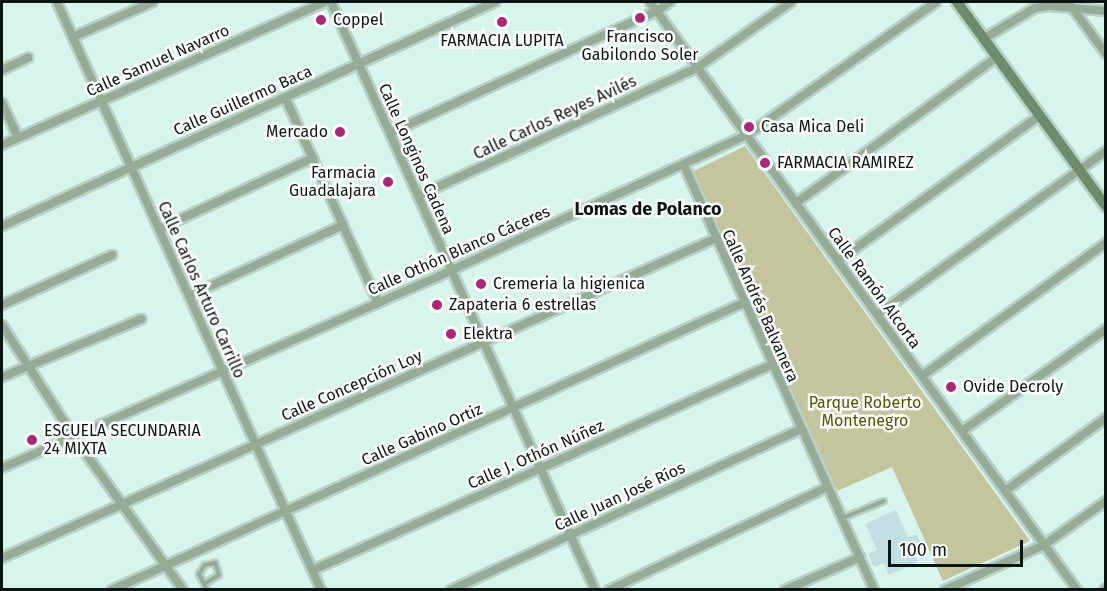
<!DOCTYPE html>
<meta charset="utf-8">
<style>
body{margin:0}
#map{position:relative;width:1107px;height:591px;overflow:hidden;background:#d8f5ed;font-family:"Fira Sans",sans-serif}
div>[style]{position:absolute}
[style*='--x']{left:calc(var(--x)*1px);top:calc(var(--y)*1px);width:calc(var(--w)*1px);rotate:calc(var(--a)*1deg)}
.green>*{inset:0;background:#c4c59e}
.building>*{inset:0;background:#c2dfe5}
.roads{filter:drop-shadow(2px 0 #b7d1ca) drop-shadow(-2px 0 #b7d1ca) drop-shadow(0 2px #b7d1ca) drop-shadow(0 -2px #b7d1ca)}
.lane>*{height:4px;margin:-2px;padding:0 2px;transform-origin:2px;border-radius:2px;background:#97ac96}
.street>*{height:8px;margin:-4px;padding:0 4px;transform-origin:4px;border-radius:4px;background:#97ac96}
.secondary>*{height:10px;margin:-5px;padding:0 5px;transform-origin:5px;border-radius:5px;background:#6e8c6c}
.dots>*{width:16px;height:16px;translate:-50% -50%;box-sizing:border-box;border:3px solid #fff;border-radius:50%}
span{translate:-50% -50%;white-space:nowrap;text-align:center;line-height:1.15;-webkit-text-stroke:5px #fff;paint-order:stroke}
.poi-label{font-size:16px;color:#0b1513}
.left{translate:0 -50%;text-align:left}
.right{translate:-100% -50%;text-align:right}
.street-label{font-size:16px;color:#0b1513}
.park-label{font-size:16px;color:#555400}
.neighbourhood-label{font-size:18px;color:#0b1513;font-weight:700}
.frame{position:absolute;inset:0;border:3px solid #0b1513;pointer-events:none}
.scale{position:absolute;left:888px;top:540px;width:135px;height:27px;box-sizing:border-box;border:3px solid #0b1513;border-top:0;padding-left:8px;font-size:18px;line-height:21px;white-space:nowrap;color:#0b1513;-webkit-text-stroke:4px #fff;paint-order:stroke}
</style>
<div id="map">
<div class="green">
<div style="clip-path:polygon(745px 146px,1030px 541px,943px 581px,892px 467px,837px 491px,692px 172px)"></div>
</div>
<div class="building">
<div style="clip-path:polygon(896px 510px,908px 537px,917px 534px,922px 547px,913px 551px,918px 562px,889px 575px,884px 563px,874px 567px,868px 554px,877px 550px,865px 524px)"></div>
</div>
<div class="roads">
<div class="lane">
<div style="--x:843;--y:518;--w:44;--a:-22.5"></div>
<div style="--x:204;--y:584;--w:17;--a:-31"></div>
<div style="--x:219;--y:575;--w:13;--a:-108"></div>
<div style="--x:215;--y:563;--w:10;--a:169"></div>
<div style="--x:205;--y:565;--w:11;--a:124"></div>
<div style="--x:199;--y:574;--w:18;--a:63"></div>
</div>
<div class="street">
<div style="--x:57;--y:2;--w:645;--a:65.82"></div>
<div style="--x:331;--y:2;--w:645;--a:65.82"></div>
<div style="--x:650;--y:2;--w:727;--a:54.01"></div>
<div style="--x:1068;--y:2;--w:64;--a:53.8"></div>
<div style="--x:73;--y:37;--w:87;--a:-23.6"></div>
<div style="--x:983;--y:39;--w:61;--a:-30.8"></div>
<div style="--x:1035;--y:8;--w:15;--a:-8"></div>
<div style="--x:1050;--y:6;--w:56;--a:5.1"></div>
<div style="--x:2;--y:70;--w:29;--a:-25"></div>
<div style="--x:285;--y:97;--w:226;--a:65.7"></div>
<div style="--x:2;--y:103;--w:38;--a:65"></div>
<div style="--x:390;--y:133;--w:294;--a:-24.6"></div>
<div style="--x:657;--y:11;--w:16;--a:-35"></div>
<div style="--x:2;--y:145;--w:353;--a:-23.9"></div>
<div style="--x:684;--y:165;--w:466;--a:65.9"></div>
<div style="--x:418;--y:196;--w:308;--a:-24.7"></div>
<div style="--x:698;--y:67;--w:113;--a:-35"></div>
<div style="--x:796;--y:203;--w:248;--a:-36"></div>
<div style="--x:2;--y:226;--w:542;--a:-24.44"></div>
<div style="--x:159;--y:229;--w:170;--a:-24.8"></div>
<div style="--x:838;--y:261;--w:248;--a:-35.8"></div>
<div style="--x:189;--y:296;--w:170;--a:-24.8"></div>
<div style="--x:2;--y:305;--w:121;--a:-24.4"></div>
<div style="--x:877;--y:315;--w:282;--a:-35.6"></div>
<div style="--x:2;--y:325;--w:133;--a:57.3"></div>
<div style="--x:74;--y:437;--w:188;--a:54.5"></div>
<div style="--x:922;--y:376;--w:227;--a:-35.9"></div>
<div style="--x:2;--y:377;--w:151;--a:-22.6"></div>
<div style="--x:962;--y:431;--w:176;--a:-35.3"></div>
<div style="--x:2;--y:468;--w:492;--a:-23.7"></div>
<div style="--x:452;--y:270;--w:324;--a:-24.6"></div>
<div style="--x:747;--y:135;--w:231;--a:-35.1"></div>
<div style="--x:1005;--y:491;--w:125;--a:-35.9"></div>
<div style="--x:2;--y:558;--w:780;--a:-24.13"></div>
<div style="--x:313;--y:570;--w:502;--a:-24.11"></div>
<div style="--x:112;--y:590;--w:693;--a:-24.46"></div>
<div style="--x:451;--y:590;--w:385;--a:-24.7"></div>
<div style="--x:609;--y:590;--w:242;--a:-25.2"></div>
<div style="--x:785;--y:590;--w:82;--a:-23.7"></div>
<div style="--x:945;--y:590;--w:109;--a:-24.4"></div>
<div style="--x:1044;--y:545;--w:76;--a:-35.4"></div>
<div style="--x:1104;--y:590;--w:3;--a:-45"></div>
</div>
<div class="secondary">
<div style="--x:957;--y:2;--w:253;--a:53.9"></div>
</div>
</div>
<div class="dots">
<div style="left:640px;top:18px;background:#a92774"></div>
<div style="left:321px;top:20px;background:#a92774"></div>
<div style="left:502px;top:22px;background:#a92774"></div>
<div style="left:749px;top:127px;background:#a92774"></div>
<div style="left:340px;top:132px;background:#a92774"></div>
<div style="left:765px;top:163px;background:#a92774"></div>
<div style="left:388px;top:182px;background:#a92774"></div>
<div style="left:481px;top:284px;background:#a92774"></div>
<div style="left:437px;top:305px;background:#a92774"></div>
<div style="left:451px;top:334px;background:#a92774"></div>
<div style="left:951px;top:387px;background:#a92774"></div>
<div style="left:32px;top:440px;background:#a92774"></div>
</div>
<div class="poi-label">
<span class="left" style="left:333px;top:20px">Coppel</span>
<span style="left:640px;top:46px">Francisco<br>Gabilondo Soler</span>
<span style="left:502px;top:41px">FARMACIA LUPITA</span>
<span class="left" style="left:761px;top:127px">Casa Mica Deli</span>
<span class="right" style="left:328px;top:132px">Mercado</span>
<span class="left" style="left:777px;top:163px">FARMACIA RAMIREZ</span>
<span class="right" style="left:376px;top:182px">Farmacia<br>Guadalajara</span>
<span class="left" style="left:493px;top:284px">Cremeria la higienica</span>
<span class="left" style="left:449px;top:305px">Zapateria 6 estrellas</span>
<span class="left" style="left:463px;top:334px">Elektra</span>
<span class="left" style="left:963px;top:387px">Ovide Decroly</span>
<span class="left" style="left:44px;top:440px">ESCUELA SECUNDARIA<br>24 MIXTA</span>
</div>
<div class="street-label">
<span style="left:158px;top:61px;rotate:-24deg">Calle Samuel Navarro</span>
<span style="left:243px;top:101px;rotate:-24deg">Calle Guillermo Baca</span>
<span style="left:555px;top:118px;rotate:-25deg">Calle Carlos Reyes Avilés</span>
<span style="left:416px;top:159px;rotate:66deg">Calle Longinos Cadena</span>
<span style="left:459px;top:251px;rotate:-24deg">Calle Othón Blanco Cáceres</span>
<span style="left:874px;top:288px;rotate:54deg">Calle Ramón Alcorta</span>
<span style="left:201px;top:290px;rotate:66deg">Calle Carlos Arturo Carrillo</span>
<span style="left:760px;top:306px;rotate:66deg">Calle Andrés Balvanera</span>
<span style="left:352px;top:386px;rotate:-24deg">Calle Concepción Loy</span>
<span style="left:422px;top:435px;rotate:-24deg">Calle Gabino Ortiz</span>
<span style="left:536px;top:455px;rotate:-24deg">Calle J. Othón Núñez</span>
<span style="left:620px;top:497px;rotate:-25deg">Calle Juan José Ríos</span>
</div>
<div class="park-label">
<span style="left:865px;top:412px">Parque Roberto<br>Montenegro</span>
</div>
<div class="neighbourhood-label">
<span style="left:648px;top:209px">Lomas de Polanco</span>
</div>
<div class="frame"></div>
<div class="scale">100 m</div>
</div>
